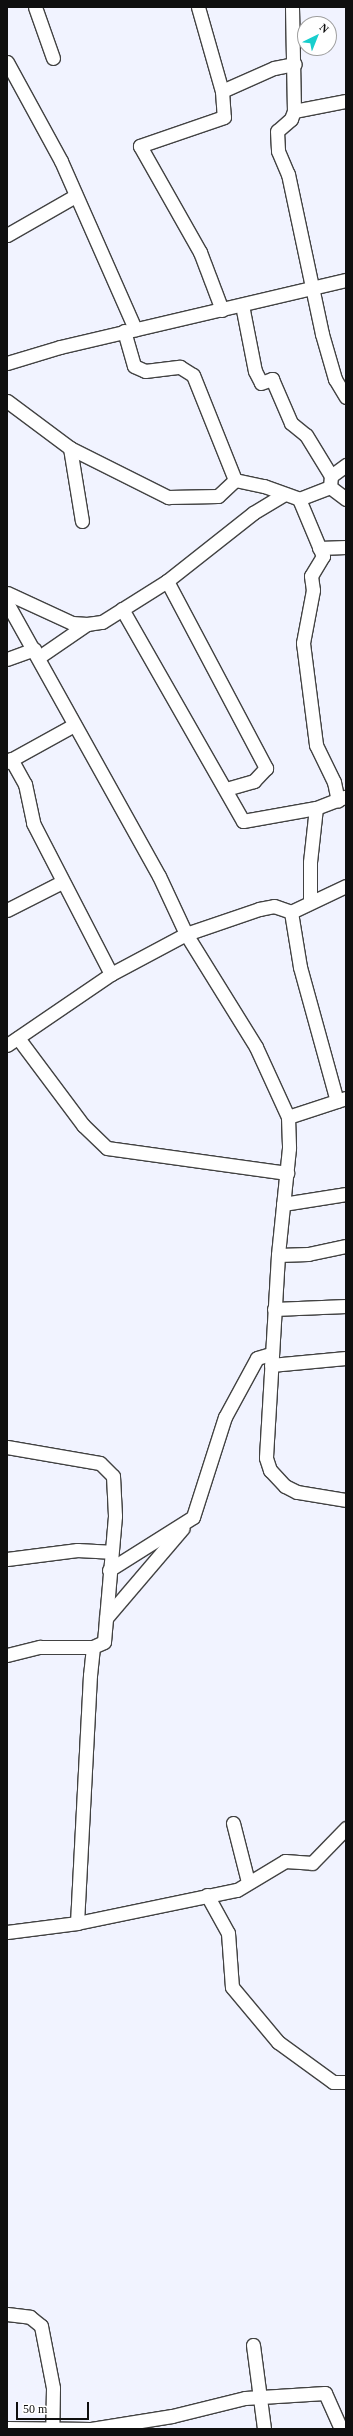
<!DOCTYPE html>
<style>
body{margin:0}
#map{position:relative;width:353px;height:2436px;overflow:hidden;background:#f1f3ff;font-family:Georgia,serif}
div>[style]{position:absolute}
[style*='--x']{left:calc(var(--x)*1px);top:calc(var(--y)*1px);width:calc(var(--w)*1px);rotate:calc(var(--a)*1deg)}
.roads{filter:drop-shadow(1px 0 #424242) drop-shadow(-1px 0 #424242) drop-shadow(0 1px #424242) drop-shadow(0 -1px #424242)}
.minor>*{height:13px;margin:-6.5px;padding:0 6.5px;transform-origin:6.5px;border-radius:6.5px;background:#fff}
span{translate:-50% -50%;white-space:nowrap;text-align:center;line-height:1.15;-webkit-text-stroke:4px #fff;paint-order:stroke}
.frame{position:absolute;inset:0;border:8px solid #0f0f0f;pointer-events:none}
.north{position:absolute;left:297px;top:16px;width:40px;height:40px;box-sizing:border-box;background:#fff;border:1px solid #9f9f9f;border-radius:50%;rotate:43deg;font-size:11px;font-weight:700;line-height:16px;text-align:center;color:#0f0f0f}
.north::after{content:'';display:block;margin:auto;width:14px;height:18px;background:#18cecd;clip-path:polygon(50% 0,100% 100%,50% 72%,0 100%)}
.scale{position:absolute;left:16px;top:2402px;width:73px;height:18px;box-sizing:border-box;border:2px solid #0f0f0f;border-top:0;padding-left:5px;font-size:12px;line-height:14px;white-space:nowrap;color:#0f0f0f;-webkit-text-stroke:3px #fff;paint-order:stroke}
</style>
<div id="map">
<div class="roads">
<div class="minor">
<div style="--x:35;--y:7;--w:54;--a:70.6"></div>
<div style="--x:198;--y:7;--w:87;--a:74.1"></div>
<div style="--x:222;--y:91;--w:26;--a:86"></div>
<div style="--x:224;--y:117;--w:89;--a:161"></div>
<div style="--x:140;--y:146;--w:122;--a:60.5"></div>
<div style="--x:200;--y:252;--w:62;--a:69.2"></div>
<div style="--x:292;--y:7;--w:104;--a:88.9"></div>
<div style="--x:294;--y:111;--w:9;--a:111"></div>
<div style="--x:291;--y:119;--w:18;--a:139"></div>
<div style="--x:277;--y:131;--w:20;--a:87"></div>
<div style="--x:278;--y:151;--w:25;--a:67"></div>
<div style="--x:288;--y:174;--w:164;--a:78"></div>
<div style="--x:322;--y:334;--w:47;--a:73.9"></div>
<div style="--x:335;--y:379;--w:21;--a:59"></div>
<div style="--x:7;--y:62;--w:113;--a:61.4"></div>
<div style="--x:61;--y:161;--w:184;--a:66.2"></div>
<div style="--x:222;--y:91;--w:57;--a:-23.9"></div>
<div style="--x:274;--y:68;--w:21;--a:-11"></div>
<div style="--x:294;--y:111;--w:53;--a:-10.9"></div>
<div style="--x:7;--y:235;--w:78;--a:-29.8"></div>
<div style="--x:242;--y:305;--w:67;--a:78.9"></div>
<div style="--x:255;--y:371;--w:13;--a:63"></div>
<div style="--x:261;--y:383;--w:12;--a:-20"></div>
<div style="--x:272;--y:379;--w:48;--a:66.6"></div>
<div style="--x:291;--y:423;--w:19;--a:39"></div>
<div style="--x:306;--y:435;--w:48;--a:58.6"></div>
<div style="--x:124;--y:331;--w:36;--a:74"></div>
<div style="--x:134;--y:366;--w:12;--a:24"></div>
<div style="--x:145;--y:371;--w:35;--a:-7"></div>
<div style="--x:180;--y:367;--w:15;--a:32"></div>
<div style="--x:193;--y:375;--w:113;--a:68.2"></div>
<div style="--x:7;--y:363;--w:55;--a:-16.8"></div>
<div style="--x:60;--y:347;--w:294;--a:-13.2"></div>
<div style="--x:7;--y:401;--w:79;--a:36.7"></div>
<div style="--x:70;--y:448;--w:110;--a:26.6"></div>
<div style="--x:168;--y:497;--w:50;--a:-1.1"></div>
<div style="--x:218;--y:496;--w:23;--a:-43"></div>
<div style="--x:235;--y:480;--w:30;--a:12"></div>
<div style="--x:264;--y:486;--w:37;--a:20"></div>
<div style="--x:299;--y:499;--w:33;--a:-21"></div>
<div style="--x:330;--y:487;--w:11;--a:-85"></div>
<div style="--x:331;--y:476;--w:19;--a:-36"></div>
<div style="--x:70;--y:448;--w:74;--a:80.7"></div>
<div style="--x:330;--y:487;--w:20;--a:37"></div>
<div style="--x:299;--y:499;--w:62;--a:67.2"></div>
<div style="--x:323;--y:556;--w:23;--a:121"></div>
<div style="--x:311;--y:576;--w:14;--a:82"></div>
<div style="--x:313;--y:590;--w:54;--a:100.7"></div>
<div style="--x:303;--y:643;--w:103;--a:82.7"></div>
<div style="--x:316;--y:745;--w:41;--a:64.1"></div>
<div style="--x:334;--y:782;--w:19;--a:78"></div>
<div style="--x:319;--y:548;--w:27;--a:-2"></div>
<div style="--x:167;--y:581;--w:212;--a:62.1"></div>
<div style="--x:266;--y:768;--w:18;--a:133"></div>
<div style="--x:254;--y:781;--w:29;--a:164"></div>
<div style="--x:7;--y:593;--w:72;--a:24.8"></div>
<div style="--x:72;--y:623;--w:15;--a:4"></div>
<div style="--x:7;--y:603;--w:312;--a:60.9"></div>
<div style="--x:159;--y:876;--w:64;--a:65"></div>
<div style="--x:186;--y:934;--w:133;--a:58.2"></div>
<div style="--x:256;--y:1047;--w:77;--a:65.4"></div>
<div style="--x:288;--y:1117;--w:31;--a:88"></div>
<div style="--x:289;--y:1148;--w:108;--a:95.9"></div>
<div style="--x:278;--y:1255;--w:203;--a:93.4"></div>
<div style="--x:266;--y:1458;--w:13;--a:72"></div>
<div style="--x:270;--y:1470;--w:22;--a:47"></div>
<div style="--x:285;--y:1486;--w:13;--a:27"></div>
<div style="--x:297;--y:1492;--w:50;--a:9.3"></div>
<div style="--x:122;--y:609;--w:244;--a:60.3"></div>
<div style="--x:243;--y:821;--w:74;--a:-10.1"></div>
<div style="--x:39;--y:657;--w:58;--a:-34.5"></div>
<div style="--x:87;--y:624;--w:15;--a:-8"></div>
<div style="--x:102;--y:622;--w:77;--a:-32.2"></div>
<div style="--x:167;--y:581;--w:110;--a:-38.3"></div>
<div style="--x:253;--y:513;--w:37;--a:-31"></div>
<div style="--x:7;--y:659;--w:29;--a:-20"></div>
<div style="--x:11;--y:759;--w:29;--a:61"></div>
<div style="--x:25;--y:784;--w:40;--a:78"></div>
<div style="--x:33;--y:823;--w:170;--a:62.7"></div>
<div style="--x:7;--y:762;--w:77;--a:-28.9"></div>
<div style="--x:310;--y:901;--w:39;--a:-90"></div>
<div style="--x:310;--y:862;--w:54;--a:-83.7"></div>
<div style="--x:316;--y:808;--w:31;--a:-21"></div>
<div style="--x:7;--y:910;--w:62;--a:-27"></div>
<div style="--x:291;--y:912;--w:56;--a:80.7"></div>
<div style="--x:300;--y:967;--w:139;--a:74.6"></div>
<div style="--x:18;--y:1038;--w:109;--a:53.2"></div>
<div style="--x:83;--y:1125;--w:33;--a:44"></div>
<div style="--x:107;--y:1148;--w:182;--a:7.9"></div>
<div style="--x:7;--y:1045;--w:126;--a:-34.3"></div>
<div style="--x:111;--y:974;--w:85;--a:-28.1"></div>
<div style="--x:186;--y:934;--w:77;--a:-18.9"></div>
<div style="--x:259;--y:909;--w:15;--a:-11"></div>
<div style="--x:274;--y:906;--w:18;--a:19"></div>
<div style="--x:291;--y:912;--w:61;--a:-25.3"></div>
<div style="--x:288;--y:1117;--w:61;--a:-18.1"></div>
<div style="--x:283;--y:1204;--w:64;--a:-9"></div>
<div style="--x:278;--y:1255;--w:30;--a:-2"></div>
<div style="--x:308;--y:1254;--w:39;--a:-12"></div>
<div style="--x:274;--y:1309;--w:72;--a:-2.4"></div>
<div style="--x:271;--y:1365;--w:75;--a:-5.3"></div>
<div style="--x:7;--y:1447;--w:94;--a:9.8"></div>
<div style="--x:100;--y:1463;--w:18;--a:45"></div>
<div style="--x:113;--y:1476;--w:40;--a:87.1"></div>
<div style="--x:115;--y:1516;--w:126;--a:95"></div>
<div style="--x:104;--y:1642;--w:12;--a:156"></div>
<div style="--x:93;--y:1647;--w:28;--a:96"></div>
<div style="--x:90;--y:1675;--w:248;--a:93"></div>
<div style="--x:7;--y:1559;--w:71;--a:-7.3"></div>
<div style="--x:77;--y:1550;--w:33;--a:3"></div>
<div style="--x:109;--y:1570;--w:99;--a:-32.2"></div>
<div style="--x:193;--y:1517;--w:105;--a:-72.3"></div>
<div style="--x:225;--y:1417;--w:67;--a:-61.5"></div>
<div style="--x:257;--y:1358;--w:15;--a:-16"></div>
<div style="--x:106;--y:1618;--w:118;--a:-49.5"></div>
<div style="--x:7;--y:1655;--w:34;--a:-14"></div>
<div style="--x:40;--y:1647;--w:53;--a:0"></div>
<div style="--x:233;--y:1823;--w:61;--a:75.7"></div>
<div style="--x:207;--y:1895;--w:43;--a:61.1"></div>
<div style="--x:228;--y:1933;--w:54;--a:85.8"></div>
<div style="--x:232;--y:1987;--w:72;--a:50.1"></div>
<div style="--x:278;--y:2042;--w:68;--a:36"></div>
<div style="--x:333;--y:2082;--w:13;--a:0"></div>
<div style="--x:7;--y:1932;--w:71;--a:-7.3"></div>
<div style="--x:77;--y:1923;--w:163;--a:-11.7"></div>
<div style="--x:237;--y:1890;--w:56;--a:-31.1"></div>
<div style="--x:285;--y:1861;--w:27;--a:4"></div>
<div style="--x:312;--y:1863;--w:49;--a:-45.8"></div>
<div style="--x:7;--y:2314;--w:23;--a:7"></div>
<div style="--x:30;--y:2317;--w:14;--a:39"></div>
<div style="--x:41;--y:2326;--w:63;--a:79"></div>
<div style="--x:53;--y:2388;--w:39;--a:91"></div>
<div style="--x:253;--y:2345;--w:85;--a:82.5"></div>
<div style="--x:7;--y:2428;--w:84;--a:0.7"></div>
<div style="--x:91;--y:2429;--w:82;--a:-9.1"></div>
<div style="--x:172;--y:2416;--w:75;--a:-13.9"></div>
<div style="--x:245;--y:2398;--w:80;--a:-3.6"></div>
<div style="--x:325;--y:2393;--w:39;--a:66"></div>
</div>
</div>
<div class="frame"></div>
<div class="north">N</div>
<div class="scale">50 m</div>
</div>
